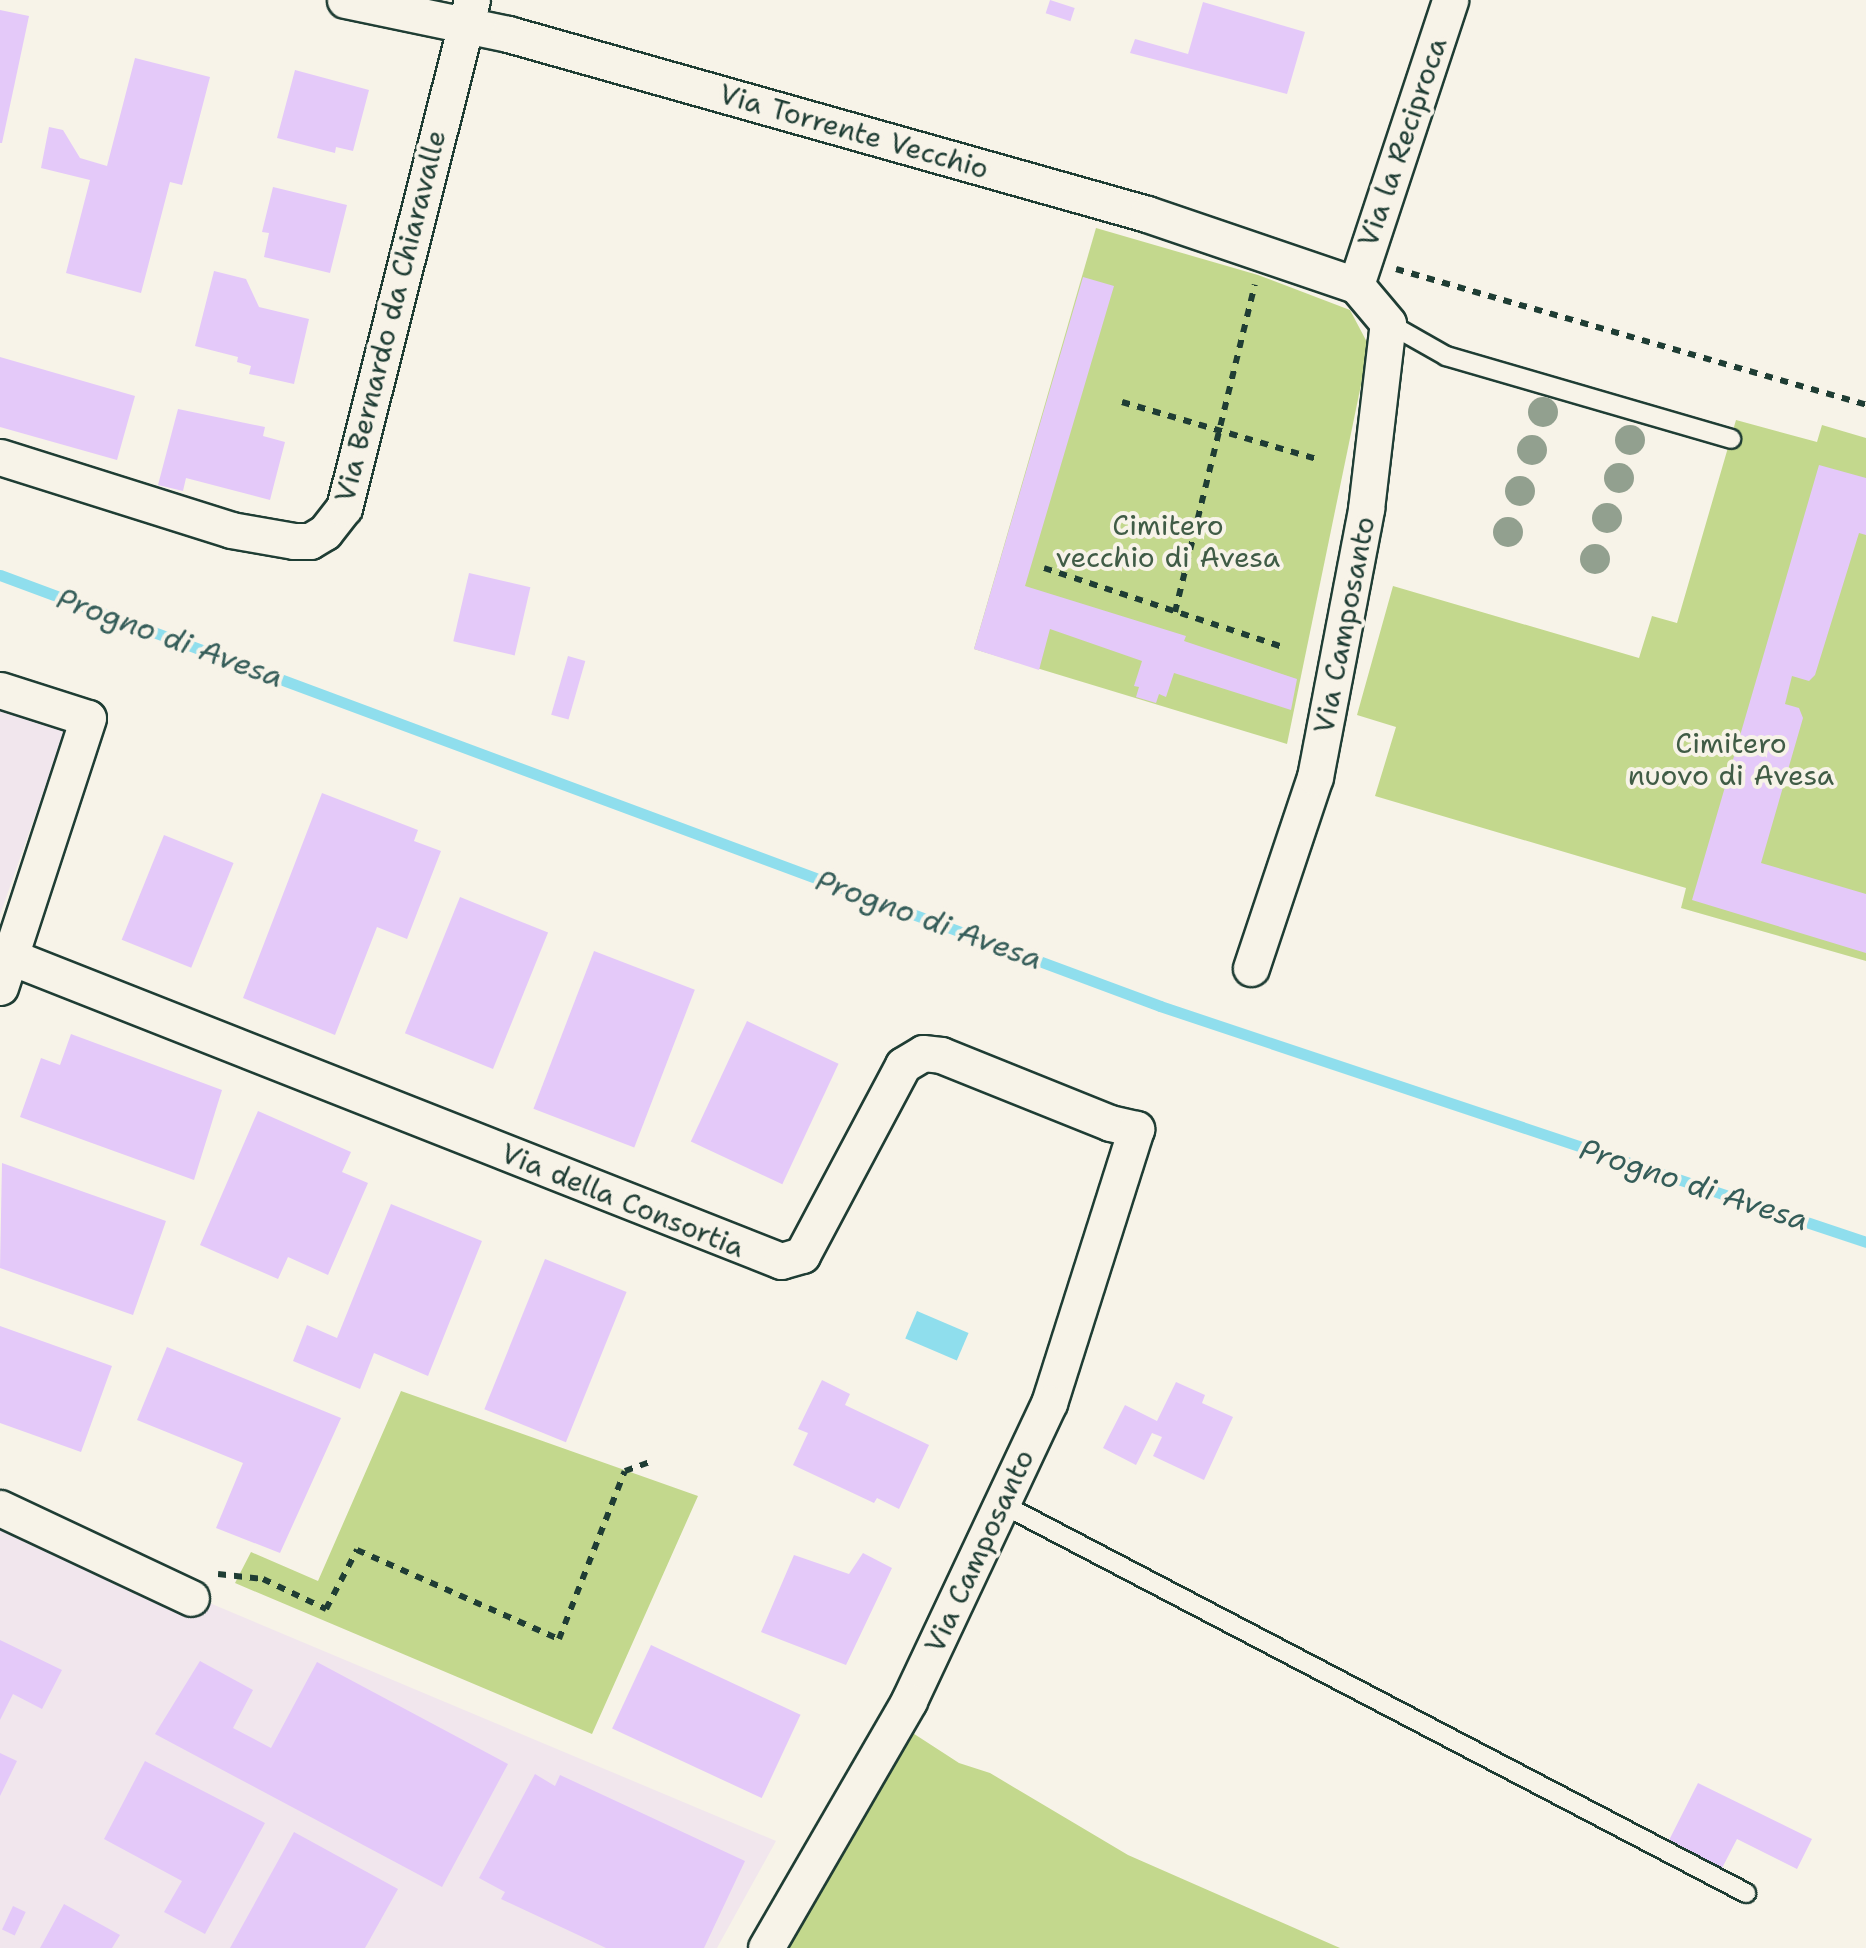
<!DOCTYPE html>
<style>
body{margin:0}
#map{position:relative;width:1866px;height:1948px;overflow:hidden;background:#f7f3e8;font-family:"Shantell Sans",sans-serif}
div>[style]{position:absolute}
[style*='--x']{left:calc(var(--x)*1px);top:calc(var(--y)*1px);width:calc(var(--w)*1px);rotate:calc(var(--a)*1deg)}
.built>*{inset:0;background:#f1e6ed}
.green>*{inset:0;background:#c3d88d}
.water>*{inset:0;background:#8fdeed;transform-origin:0 0}
.stream>*{height:11px;margin:-5.5px;padding:0 5.5px;transform-origin:5.5px;border-radius:5.5px;background:#8fdeed}
.building>*{inset:0;background:#e4c9f9;transform-origin:0 0}
.path>*{height:6px;margin-top:-3px;transform-origin:0;background:repeating-linear-gradient(90deg,#1f3d34 0 8px,transparent 0 16px)}
.roads{filter:drop-shadow(2px 0 #1f3d34) drop-shadow(-2px 0 #1f3d34) drop-shadow(0 2px #1f3d34) drop-shadow(0 -2px #1f3d34)}
.lane>*{height:18px;margin:-9px;padding:0 9px;transform-origin:9px;border-radius:9px;background:#f7f3e8}
.street>*{height:35px;margin:-17.5px;padding:0 17.5px;transform-origin:17.5px;border-radius:17.5px;background:#f7f3e8}
.trees>*{width:30px;height:30px;margin:-15px;border-radius:50%;background:#92a08f}
span{translate:-50% -50%;white-space:nowrap;text-align:center;line-height:1.15;-webkit-text-stroke:8px #f7f3e8;paint-order:stroke}
.street-label{font-size:28px;color:#1f3d34}
.park-label{font-size:28px;color:#405c46}
.water-label{font-size:30px;color:#355d59;font-style:italic}
</style>
<div id="map">
<div class="built">
<div style="clip-path:polygon(0 687px,68px 722px,0 915px)"></div>
<div style="clip-path:polygon(0 1515px,776px 1841px,717px 1948px,0 1948px)"></div>
</div>
<div class="green">
<div style="clip-path:polygon(1096px 228px,1258px 275px,1350px 310px,1369px 346px,1287px 744px,974px 649px)"></div>
<div style="clip-path:polygon(1736px 420px,1817px 442px,1822px 425px,1866px 438px,1866px 961px,1681px 908px,1686px 888px,1375px 796px,1396px 727px,1357px 715px,1393px 586px,1639px 658px,1652px 616px,1677px 623px)"></div>
<div style="clip-path:polygon(401px 1391px,698px 1496px,592px 1734px,235px 1583px,251px 1552px,318px 1581px)"></div>
<div style="clip-path:polygon(905px 1728px,959px 1763px,990px 1773px,1128px 1855px,1340px 1948px,769px 1948px)"></div>
</div>
<div class="water">
<div style="left:917px;top:1311px;width:56px;height:30px;rotate:23deg"></div>
</div>
<div class="stream">
<div style="--x:0;--y:575;--w:1237;--a:20.38"></div>
<div style="--x:1160;--y:1006;--w:744;--a:18.48"></div>
</div>
<div class="building">
<div style="left:1050px;top:0;width:26px;height:14px;rotate:18deg"></div>
<div style="clip-path:polygon(1203px 2px,1305px 32px,1287px 94px,1130px 53px,1135px 39px,1188px 54px)"></div>
<div style="clip-path:polygon(0 10px,29px 16px,2px 143px,0 143px)"></div>
<div style="clip-path:polygon(135px 58px,210px 77px,182px 185px,170px 182px,141px 293px,66px 273px,90px 180px,41px 168px,49px 127px,63px 130px,80px 158px,107px 166px)"></div>
<div style="clip-path:polygon(295px 70px,369px 90px,353px 151px,336px 147px,335px 153px,277px 138px)"></div>
<div style="clip-path:polygon(273px 187px,347px 205px,330px 273px,264px 257px,269px 233px,262px 232px)"></div>
<div style="clip-path:polygon(214px 271px,246px 279px,259px 307px,309px 319px,294px 384px,249px 374px,251px 366px,237px 362px,238px 357px,195px 346px)"></div>
<div style="clip-path:polygon(1083px 277px,1114px 286px,1025px 586px,1186px 636px,1184px 641px,1297px 679px,1291px 710px,1174px 673px,1166px 697px,1159px 694px,1156px 703px,1136px 697px,1139px 687px,1134px 686px,1142px 661px,1050px 629px,1039px 670px,974px 649px)"></div>
<div style="clip-path:polygon(0 357px,135px 396px,117px 460px,0 427px)"></div>
<div style="clip-path:polygon(178px 409px,265px 427px,263px 436px,285px 442px,270px 500px,186px 478px,183px 491px,158px 485px)"></div>
<div style="clip-path:polygon(1819px 465px,1866px 478px,1866px 535px,1859px 533px,1815px 675px,1809px 681px,1792px 676px,1785px 704px,1799px 708px,1803px 718px,1761px 863px,1866px 894px,1866px 953px,1692px 900px)"></div>
<div style="left:469px;top:573px;width:63px;height:70px;rotate:13deg"></div>
<div style="left:568px;top:656px;width:18px;height:61px;rotate:16deg"></div>
<div style="clip-path:polygon(322px 793px,418px 830px,414px 841px,441px 851px,407px 939px,377px 927px,335px 1035px,243px 998px)"></div>
<div style="left:164px;top:835px;width:75px;height:113px;rotate:22deg"></div>
<div style="left:460px;top:897px;width:95px;height:147px;rotate:22deg"></div>
<div style="left:594px;top:951px;width:108px;height:169px;rotate:21deg"></div>
<div style="left:747px;top:1021px;width:101px;height:133px;rotate:25deg"></div>
<div style="clip-path:polygon(71px 1034px,222px 1090px,194px 1180px,20px 1117px,41px 1058px,60px 1065px)"></div>
<div style="clip-path:polygon(258px 1111px,351px 1152px,342px 1172px,368px 1183px,328px 1275px,288px 1257px,278px 1279px,200px 1245px)"></div>
<div style="clip-path:polygon(2px 1163px,166px 1221px,133px 1315px,0 1268px)"></div>
<div style="clip-path:polygon(391px 1204px,482px 1241px,428px 1376px,374px 1353px,360px 1389px,293px 1361px,307px 1325px,337px 1338px)"></div>
<div style="left:545px;top:1259px;width:88px;height:162px;rotate:22deg"></div>
<div style="clip-path:polygon(0 1326px,112px 1366px,81px 1452px,0 1423px)"></div>
<div style="clip-path:polygon(167px 1347px,341px 1418px,280px 1553px,216px 1528px,243px 1463px,137px 1420px)"></div>
<div style="clip-path:polygon(822px 1380px,850px 1394px,845px 1405px,929px 1445px,899px 1509px,877px 1498px,874px 1503px,793px 1465px,808px 1433px,798px 1429px)"></div>
<div style="clip-path:polygon(1176px 1382px,1205px 1395px,1202px 1403px,1233px 1417px,1204px 1480px,1153px 1456px,1162px 1437px,1152px 1433px,1136px 1465px,1103px 1448px,1125px 1405px,1157px 1421px)"></div>
<div style="clip-path:polygon(863px 1553px,892px 1568px,846px 1665px,761px 1632px,794px 1555px,849px 1574px)"></div>
<div style="clip-path:polygon(0 1640px,62px 1670px,42px 1709px,13px 1694px,0 1720px)"></div>
<div style="left:651px;top:1645px;width:165px;height:92px;rotate:25deg"></div>
<div style="clip-path:polygon(200px 1661px,253px 1690px,233px 1728px,271px 1748px,317px 1662px,508px 1764px,442px 1887px,155px 1734px)"></div>
<div style="clip-path:polygon(0 1753px,17px 1761px,0 1796px)"></div>
<div style="clip-path:polygon(145px 1761px,265px 1823px,205px 1934px,164px 1912px,182px 1881px,104px 1839px)"></div>
<div style="clip-path:polygon(535px 1774px,555px 1786px,560px 1775px,745px 1861px,704px 1948px,606px 1948px,501px 1899px,505px 1892px,479px 1878px)"></div>
<div style="clip-path:polygon(1698px 1783px,1812px 1839px,1797px 1869px,1737px 1839px,1718px 1876px,1664px 1850px)"></div>
<div style="clip-path:polygon(294px 1832px,398px 1889px,365px 1948px,230px 1948px)"></div>
<div style="clip-path:polygon(64px 1904px,120px 1935px,112px 1948px,40px 1948px)"></div>
<div style="left:13px;top:1906px;width:14px;height:26px;rotate:25deg"></div>
</div>
<div class="path">
<div style="--x:1396;--y:269;--w:489;--a:16.1"></div>
<div style="--x:1122;--y:402;--w:206;--a:16.3"></div>
<div style="--x:1044;--y:568;--w:255;--a:18.3"></div>
<div style="--x:1175;--y:612;--w:337;--a:-76.3"></div>
<div style="--x:218;--y:1574;--w:45;--a:6.3"></div>
<div style="--x:263;--y:1579;--w:70;--a:25.5"></div>
<div style="--x:326;--y:1609;--w:67;--a:-62.3"></div>
<div style="--x:357;--y:1550;--w:221;--a:23.8"></div>
<div style="--x:559;--y:1639;--w:180;--a:-68.6"></div>
<div style="--x:625;--y:1471;--w:30;--a:-20"></div>
</div>
<div class="roads">
<div class="lane">
<div style="--x:1388;--y:323;--w:67;--a:29.6"></div>
<div style="--x:1446;--y:356;--w:297;--a:16.2"></div>
<div style="--x:1000;--y:1503;--w:842;--a:27.6"></div>
</div>
<div class="street">
<div style="--x:345;--y:0;--w:167;--a:11.8"></div>
<div style="--x:508;--y:34;--w:664;--a:15.73"></div>
<div style="--x:1147;--y:214;--w:221;--a:18.8"></div>
<div style="--x:1356;--y:285;--w:300;--a:-71.7"></div>
<div style="--x:0;--y:457;--w:242;--a:17.5"></div>
<div style="--x:231;--y:530;--w:64;--a:9.9"></div>
<div style="--x:294;--y:541;--w:16;--a:0"></div>
<div style="--x:310;--y:541;--w:17;--a:-31"></div>
<div style="--x:325;--y:532;--w:31;--a:-52"></div>
<div style="--x:344;--y:508;--w:524;--a:-75.86"></div>
<div style="--x:0;--y:690;--w:92;--a:17.7"></div>
<div style="--x:88;--y:718;--w:283;--a:108.1"></div>
<div style="--x:11;--y:957;--w:828;--a:21.54"></div>
<div style="--x:781;--y:1261;--w:22;--a:-16"></div>
<div style="--x:802;--y:1255;--w:215;--a:-62"></div>
<div style="--x:903;--y:1065;--w:23;--a:-31"></div>
<div style="--x:923;--y:1053;--w:18;--a:6"></div>
<div style="--x:941;--y:1055;--w:182;--a:21.9"></div>
<div style="--x:1110;--y:1123;--w:27;--a:13"></div>
<div style="--x:1136;--y:1129;--w:287;--a:107.6"></div>
<div style="--x:1049;--y:1403;--w:329;--a:115.2"></div>
<div style="--x:909;--y:1701;--w:285;--a:120.1"></div>
<div style="--x:1251;--y:968;--w:201;--a:-71.5"></div>
<div style="--x:1315;--y:777;--w:273;--a:-79.2"></div>
<div style="--x:1366;--y:509;--w:187;--a:-83.3"></div>
<div style="--x:1388;--y:323;--w:50;--a:-130.1"></div>
<div style="--x:0;--y:1508;--w:211;--a:25.2"></div>
</div>
</div>
<div class="trees">
<div style="left:1543px;top:412px"></div>
<div style="left:1630px;top:440px"></div>
<div style="left:1532px;top:450px"></div>
<div style="left:1619px;top:478px"></div>
<div style="left:1520px;top:491px"></div>
<div style="left:1607px;top:518px"></div>
<div style="left:1508px;top:532px"></div>
<div style="left:1595px;top:559px"></div>
</div>
<div class="street-label">
<span style="left:854px;top:131px;rotate:16deg">Via Torrente Vecchio</span>
<span style="left:1402px;top:142px;rotate:-71deg">Via la Reciproca</span>
<span style="left:390px;top:316px;rotate:-76deg">Via Bernardo da Chiaravalle</span>
<span style="left:1344px;top:625px;rotate:-79deg">Via Camposanto</span>
<span style="left:623px;top:1200px;rotate:22deg">Via della Consortia</span>
<span style="left:979px;top:1551px;rotate:-65deg">Via Camposanto</span>
</div>
<div class="park-label">
<span style="left:1168px;top:541px">Cimitero<br>vecchio di Avesa</span>
<span style="left:1731px;top:759px">Cimitero<br>nuovo di Avesa</span>
</div>
<div class="water-label">
<span style="left:170px;top:638px;rotate:20deg">Progno di Avesa</span>
<span style="left:929px;top:920px;rotate:20deg">Progno di Avesa</span>
<span style="left:1694px;top:1185px;rotate:18deg">Progno di Avesa</span>
</div>
</div>
